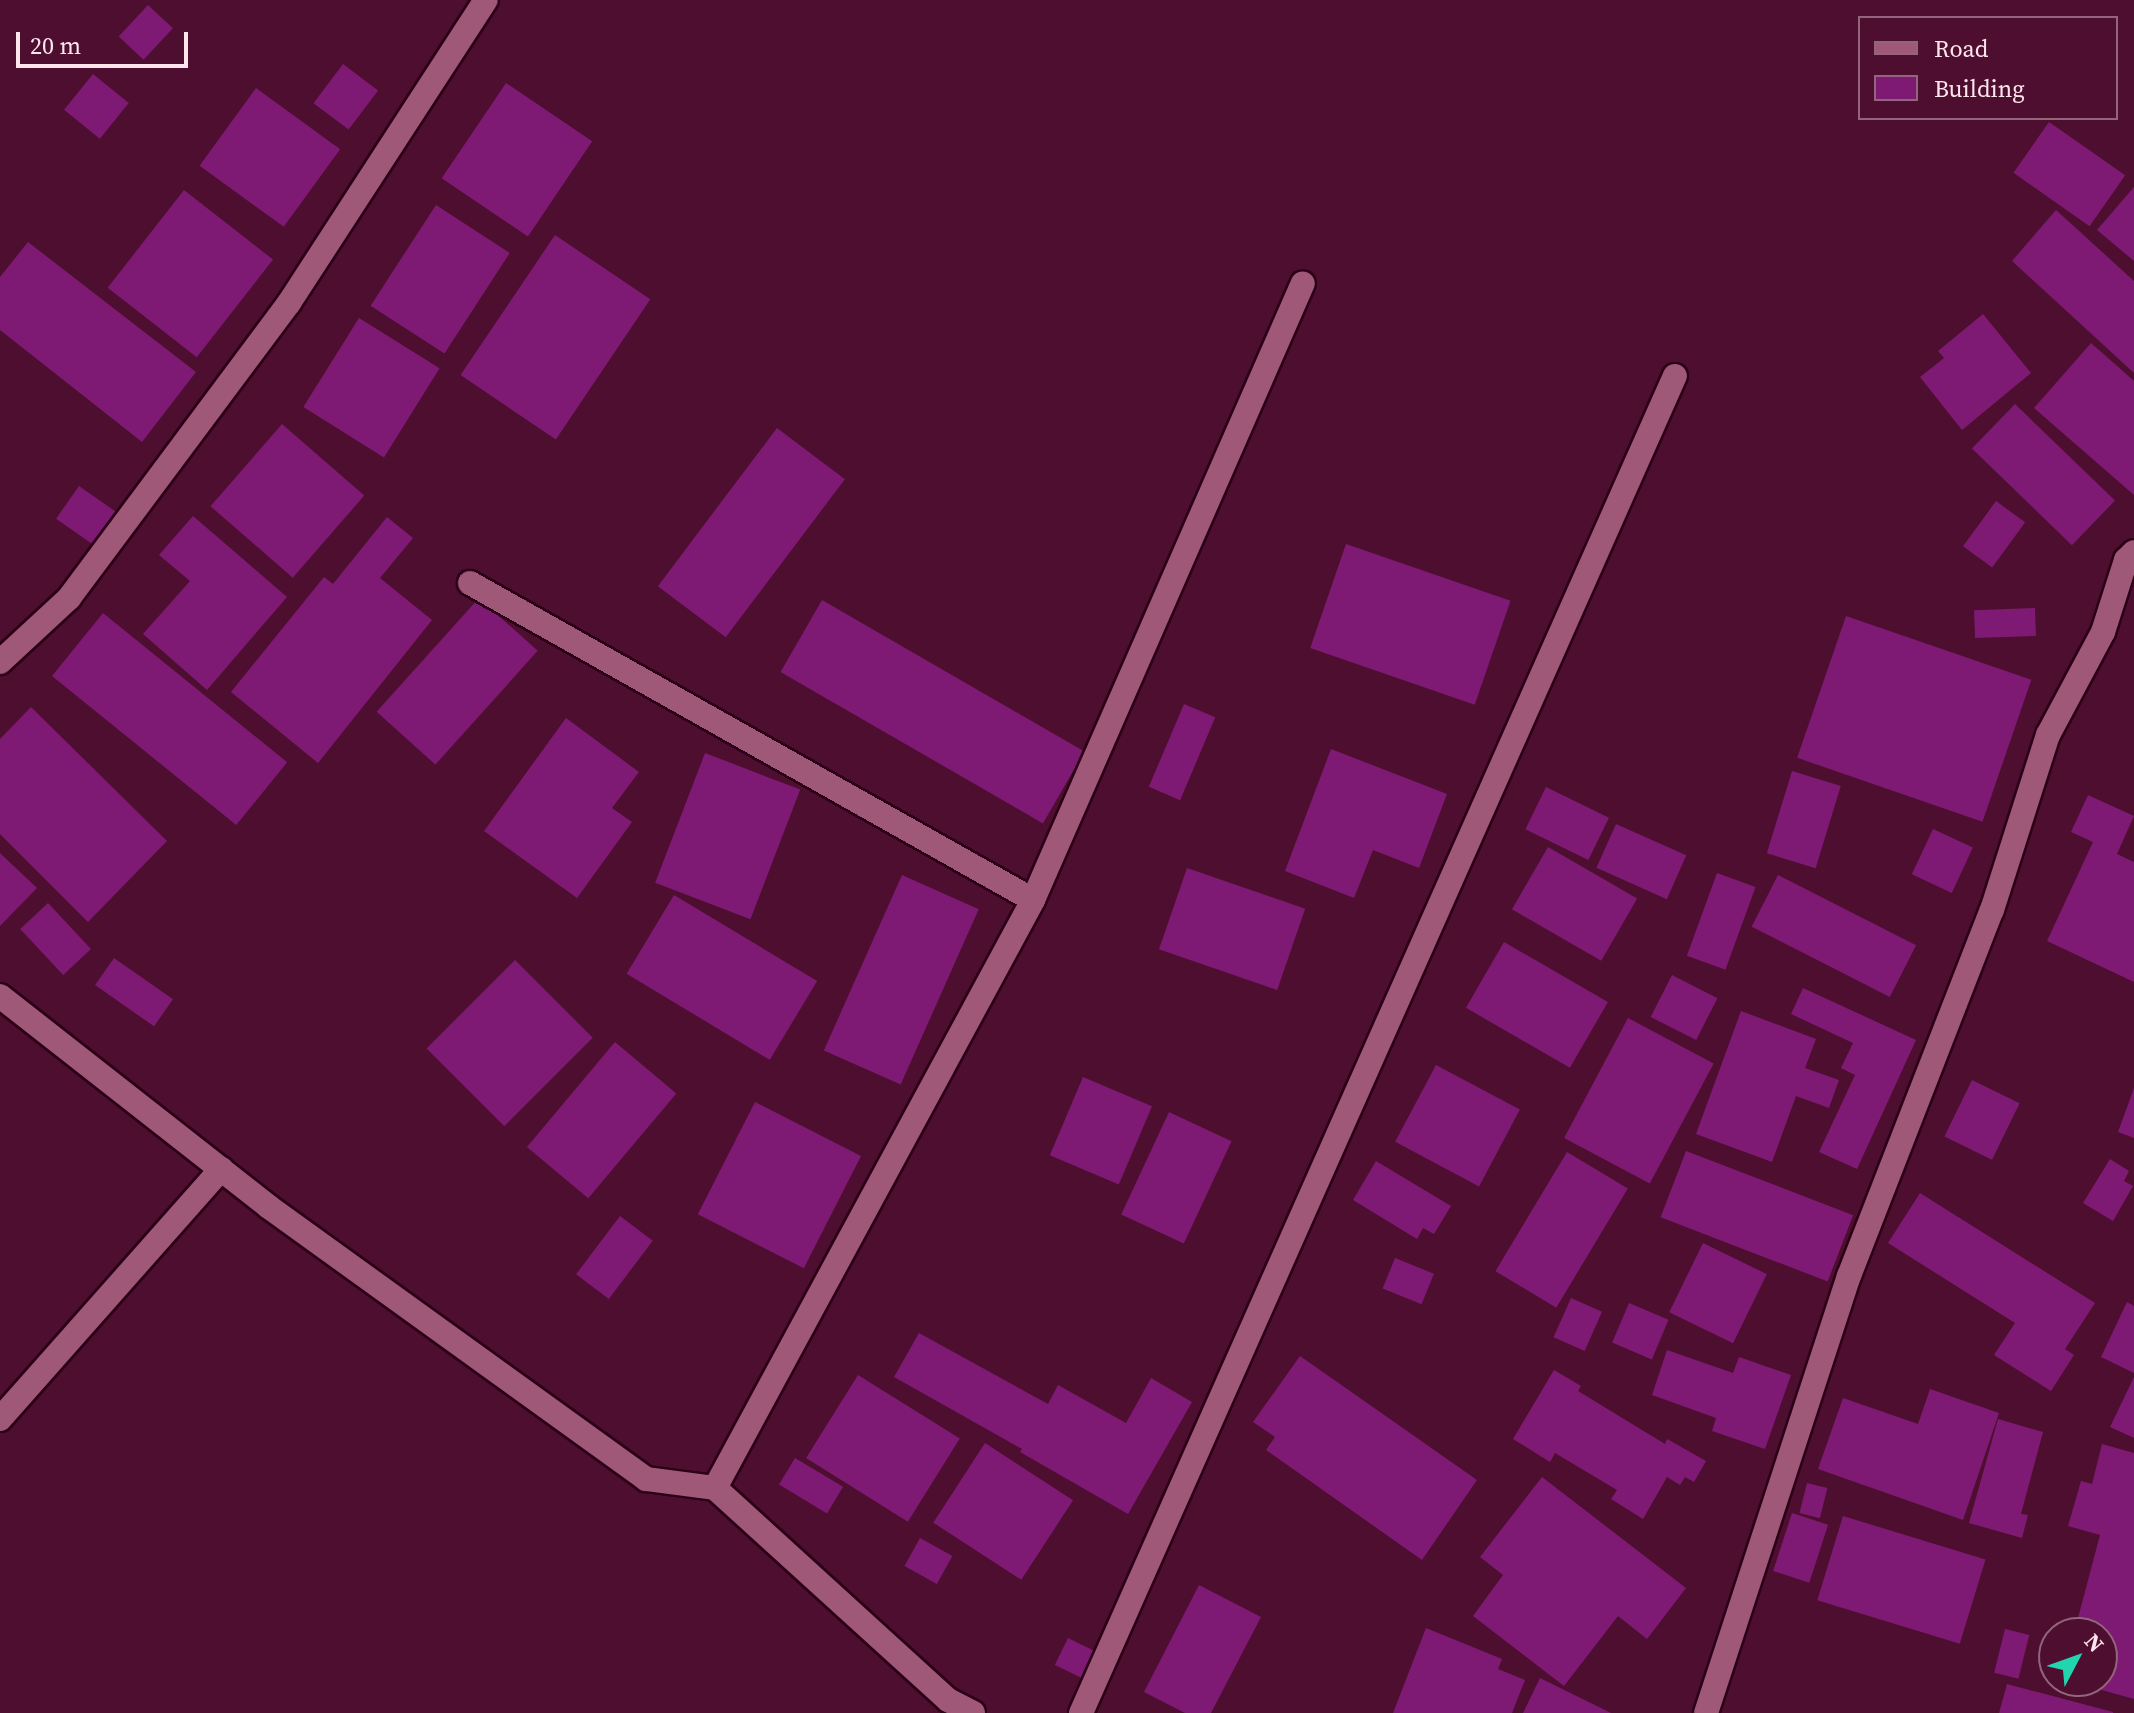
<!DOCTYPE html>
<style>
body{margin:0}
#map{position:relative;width:2134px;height:1713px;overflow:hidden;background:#4e0e30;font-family:"Source Serif 4",serif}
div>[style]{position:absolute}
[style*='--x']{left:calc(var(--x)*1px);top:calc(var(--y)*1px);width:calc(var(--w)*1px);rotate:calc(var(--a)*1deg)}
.building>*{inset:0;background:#7e1a73;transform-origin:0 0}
.roads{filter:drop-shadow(2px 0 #2c0017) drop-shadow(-2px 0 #2c0017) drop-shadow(0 2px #2c0017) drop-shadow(0 -2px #2c0017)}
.lane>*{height:24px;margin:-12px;padding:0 12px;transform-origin:12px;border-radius:12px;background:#9f5877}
.street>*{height:24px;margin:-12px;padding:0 12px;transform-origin:12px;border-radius:12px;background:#9f5877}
span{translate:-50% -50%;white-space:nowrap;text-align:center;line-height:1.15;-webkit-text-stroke:8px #4e0e30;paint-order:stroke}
.legend{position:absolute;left:1858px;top:16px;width:260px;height:104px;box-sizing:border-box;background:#4e0e30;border:2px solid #94647c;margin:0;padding:10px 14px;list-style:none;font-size:24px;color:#fde4ed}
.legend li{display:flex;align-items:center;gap:16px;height:40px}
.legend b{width:40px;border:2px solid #94647c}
.north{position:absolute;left:2038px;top:1617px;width:80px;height:80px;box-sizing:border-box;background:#4e0e30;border:2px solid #94647c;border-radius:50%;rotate:49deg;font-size:22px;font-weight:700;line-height:32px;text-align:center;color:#fde4ed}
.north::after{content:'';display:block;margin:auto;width:28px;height:36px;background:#23d5af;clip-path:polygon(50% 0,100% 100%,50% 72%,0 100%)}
.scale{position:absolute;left:16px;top:32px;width:172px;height:36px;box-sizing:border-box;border:4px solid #fde4ed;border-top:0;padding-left:10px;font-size:24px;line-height:28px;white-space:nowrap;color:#fde4ed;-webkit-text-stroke:6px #4e0e30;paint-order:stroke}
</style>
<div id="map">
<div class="building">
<div style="left:148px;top:5px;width:34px;height:43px;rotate:43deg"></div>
<div style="left:343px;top:64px;width:44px;height:49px;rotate:37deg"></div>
<div style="left:93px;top:74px;width:46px;height:46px;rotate:39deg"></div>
<div style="left:506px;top:83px;width:104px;height:115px;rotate:34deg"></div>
<div style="left:256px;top:88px;width:104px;height:96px;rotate:36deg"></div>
<div style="left:2049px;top:122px;width:93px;height:62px;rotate:35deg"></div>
<div style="clip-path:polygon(2134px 187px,2134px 261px,2097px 230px)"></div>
<div style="left:184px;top:190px;width:113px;height:124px;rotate:38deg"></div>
<div style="left:436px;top:205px;width:88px;height:120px;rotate:33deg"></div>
<div style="clip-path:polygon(2056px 210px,2134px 281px,2134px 373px,2012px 261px)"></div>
<div style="left:555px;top:235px;width:115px;height:169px;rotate:34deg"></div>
<div style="clip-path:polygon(28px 242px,196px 372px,142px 442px,0 330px,0 277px)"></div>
<div style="clip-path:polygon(1983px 314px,2031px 373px,1962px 430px,1920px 377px,1944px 358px,1938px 351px)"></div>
<div style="left:359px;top:318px;width:95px;height:105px;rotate:32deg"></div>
<div style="clip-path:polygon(2091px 343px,2134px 381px,2134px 495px,2034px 408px)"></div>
<div style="left:2015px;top:404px;width:139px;height:62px;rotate:44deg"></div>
<div style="left:282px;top:424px;width:109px;height:109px;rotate:41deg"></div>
<div style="left:777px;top:428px;width:85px;height:198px;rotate:37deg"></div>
<div style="left:79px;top:486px;width:49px;height:40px;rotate:35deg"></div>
<div style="left:1996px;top:501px;width:36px;height:56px;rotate:36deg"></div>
<div style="clip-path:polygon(193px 516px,287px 597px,207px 690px,143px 634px,190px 581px,159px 555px)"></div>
<div style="clip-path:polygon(387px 517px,413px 538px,380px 578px,432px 620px,318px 763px,231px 692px,324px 577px,333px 584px)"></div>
<div style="left:1346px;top:544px;width:174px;height:110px;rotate:19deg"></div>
<div style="left:479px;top:598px;width:79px;height:153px;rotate:42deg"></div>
<div style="left:822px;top:600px;width:303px;height:83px;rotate:30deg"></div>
<div style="left:2035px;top:608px;width:28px;height:61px;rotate:88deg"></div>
<div style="left:103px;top:613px;width:237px;height:81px;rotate:39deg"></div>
<div style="left:1846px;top:616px;width:196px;height:150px;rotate:19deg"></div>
<div style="left:1184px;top:704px;width:34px;height:90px;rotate:23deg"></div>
<div style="clip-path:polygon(31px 707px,167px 841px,88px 922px,0 834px,0 739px)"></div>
<div style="clip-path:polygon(566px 718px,639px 772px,612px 808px,632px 822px,577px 898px,484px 831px)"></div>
<div style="clip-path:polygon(1331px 749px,1447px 794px,1419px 868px,1373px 850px,1354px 898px,1285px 871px)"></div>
<div style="left:705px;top:753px;width:102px;height:139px;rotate:21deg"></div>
<div style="left:1792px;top:771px;width:51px;height:86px;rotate:17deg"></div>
<div style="left:1546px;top:787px;width:70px;height:47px;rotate:26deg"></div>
<div style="clip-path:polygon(2088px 795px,2134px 816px,2117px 854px,2134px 862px,2134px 982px,2047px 941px,2093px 842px,2071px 832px)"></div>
<div style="left:1616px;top:824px;width:77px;height:48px;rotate:24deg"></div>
<div style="left:1933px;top:829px;width:44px;height:50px;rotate:25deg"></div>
<div style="left:1548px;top:847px;width:103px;height:72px;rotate:30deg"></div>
<div style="clip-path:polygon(0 853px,37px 888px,0 926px)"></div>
<div style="left:1187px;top:868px;width:125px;height:86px;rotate:19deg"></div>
<div style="left:1717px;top:873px;width:41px;height:88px;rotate:20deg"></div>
<div style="left:902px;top:875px;width:84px;height:192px;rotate:24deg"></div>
<div style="left:1778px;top:875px;width:155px;height:58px;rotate:27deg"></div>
<div style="left:674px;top:895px;width:167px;height:92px;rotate:31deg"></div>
<div style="left:48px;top:903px;width:63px;height:38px;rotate:47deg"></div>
<div style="left:1504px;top:942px;width:120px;height:76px;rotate:30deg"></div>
<div style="left:114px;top:958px;width:72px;height:33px;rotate:35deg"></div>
<div style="left:515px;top:960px;width:110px;height:125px;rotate:45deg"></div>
<div style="left:1672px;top:975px;width:51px;height:47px;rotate:27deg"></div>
<div style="clip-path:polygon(1803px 988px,1916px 1040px,1857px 1169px,1819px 1152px,1855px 1075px,1841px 1068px,1853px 1043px,1791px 1014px)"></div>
<div style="clip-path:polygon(1741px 1011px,1816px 1039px,1805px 1068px,1839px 1080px,1829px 1108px,1796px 1096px,1772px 1162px,1696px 1134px)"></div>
<div style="left:1628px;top:1018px;width:97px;height:136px;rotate:28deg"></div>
<div style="left:615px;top:1042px;width:80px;height:137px;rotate:40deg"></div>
<div style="left:1436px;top:1065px;width:95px;height:87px;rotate:28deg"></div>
<div style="left:1083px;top:1077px;width:75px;height:85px;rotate:23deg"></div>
<div style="left:1972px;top:1080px;width:53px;height:63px;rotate:26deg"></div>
<div style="clip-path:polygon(2134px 1088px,2134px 1138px,2118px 1132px)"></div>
<div style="left:755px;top:1102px;width:119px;height:126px;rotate:27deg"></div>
<div style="left:1169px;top:1112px;width:69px;height:113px;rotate:25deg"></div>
<div style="left:1686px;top:1151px;width:179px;height:71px;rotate:21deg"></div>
<div style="left:1567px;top:1152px;width:71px;height:139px;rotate:31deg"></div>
<div style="clip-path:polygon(2110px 1159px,2129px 1171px,2124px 1181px,2133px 1186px,2113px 1221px,2083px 1203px)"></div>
<div style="clip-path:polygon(1376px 1161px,1451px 1206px,1434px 1234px,1423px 1228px,1417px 1239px,1353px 1200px)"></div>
<div style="clip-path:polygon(1920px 1193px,2095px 1303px,2065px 1349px,2074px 1355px,2051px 1391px,1994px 1355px,2015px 1323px,1888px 1243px)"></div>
<div style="left:620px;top:1216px;width:41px;height:73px;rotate:37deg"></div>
<div style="left:1703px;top:1243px;width:71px;height:77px;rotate:26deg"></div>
<div style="left:1395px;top:1258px;width:42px;height:33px;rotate:22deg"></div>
<div style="left:1571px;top:1298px;width:34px;height:43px;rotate:24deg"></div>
<div style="clip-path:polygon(2127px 1302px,2134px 1306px,2134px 1373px,2101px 1357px)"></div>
<div style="left:1629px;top:1303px;width:43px;height:43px;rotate:23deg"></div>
<div style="clip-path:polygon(919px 1333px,1048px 1404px,1058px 1385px,1126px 1423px,1151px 1378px,1192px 1402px,1128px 1514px,1020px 1452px,1022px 1449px,894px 1377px)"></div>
<div style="clip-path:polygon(1667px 1350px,1733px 1373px,1739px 1357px,1791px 1375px,1765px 1449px,1712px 1431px,1716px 1418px,1652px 1395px)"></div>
<div style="clip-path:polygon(1300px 1356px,1477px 1480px,1422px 1560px,1266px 1450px,1275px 1437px,1253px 1422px)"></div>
<div style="clip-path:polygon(1554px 1370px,1581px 1386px,1578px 1391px,1665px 1444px,1667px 1439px,1706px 1461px,1694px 1482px,1685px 1477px,1680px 1485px,1667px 1477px,1643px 1519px,1611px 1499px,1617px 1490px,1555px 1453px,1550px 1462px,1513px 1439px)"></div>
<div style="left:858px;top:1375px;width:120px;height:98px;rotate:32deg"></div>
<div style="clip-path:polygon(2134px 1377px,2134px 1438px,2110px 1427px)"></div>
<div style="clip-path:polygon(1930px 1389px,1999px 1413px,1963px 1520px,1818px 1469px,1843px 1398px,1918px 1424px)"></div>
<div style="clip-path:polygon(1998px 1419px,2043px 1432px,2021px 1514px,2028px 1515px,2022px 1538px,1969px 1523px)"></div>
<div style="left:985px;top:1443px;width:105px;height:95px;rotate:33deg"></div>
<div style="clip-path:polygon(2102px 1444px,2134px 1453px,2134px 1699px,2073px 1682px,2102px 1681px,2102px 1633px,2074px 1633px,2100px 1535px,2068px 1526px,2081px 1481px,2092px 1484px)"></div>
<div style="left:795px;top:1458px;width:56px;height:31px;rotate:31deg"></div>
<div style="clip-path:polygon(1542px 1477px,1686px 1588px,1647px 1639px,1618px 1616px,1564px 1686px,1473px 1616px,1503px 1575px,1480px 1557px)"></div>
<div style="left:1807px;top:1483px;width:21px;height:31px;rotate:14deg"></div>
<div style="left:1792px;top:1513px;width:38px;height:61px;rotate:18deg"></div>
<div style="left:1843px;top:1516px;width:149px;height:88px;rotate:17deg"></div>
<div style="left:920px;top:1538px;width:37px;height:32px;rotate:29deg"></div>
<div style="clip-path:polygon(1199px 1585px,1261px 1617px,1211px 1713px,1185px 1713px,1144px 1692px)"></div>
<div style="clip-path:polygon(1426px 1628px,1502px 1659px,1498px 1669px,1525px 1680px,1512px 1713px,1393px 1713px)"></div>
<div style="left:2005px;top:1629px;width:25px;height:45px;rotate:14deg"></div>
<div style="left:1068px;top:1638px;width:34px;height:30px;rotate:26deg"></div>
<div style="clip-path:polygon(1540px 1678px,1611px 1713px,1523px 1713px)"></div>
<div style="clip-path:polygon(2007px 1684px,2113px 1712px,2113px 1713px,1999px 1713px)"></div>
</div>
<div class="roads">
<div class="lane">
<div style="--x:470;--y:583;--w:646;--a:29.38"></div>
</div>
<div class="street">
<div style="--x:0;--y:662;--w:94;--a:-42.8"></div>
<div style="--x:69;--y:598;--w:368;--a:-53.3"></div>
<div style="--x:289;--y:303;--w:361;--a:-57"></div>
<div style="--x:0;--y:996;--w:342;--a:38.1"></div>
<div style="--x:269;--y:1207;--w:465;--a:35.8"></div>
<div style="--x:646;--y:1479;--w:70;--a:7.4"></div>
<div style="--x:715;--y:1488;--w:315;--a:42.3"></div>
<div style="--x:948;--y:1700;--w:28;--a:27"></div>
<div style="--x:0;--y:1419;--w:334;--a:-48.5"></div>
<div style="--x:715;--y:1488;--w:668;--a:-61.59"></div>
<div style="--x:1033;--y:900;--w:673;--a:-66.37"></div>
<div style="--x:1081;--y:1713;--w:1463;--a:-66.05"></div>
<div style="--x:1706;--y:1713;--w:460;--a:-71.9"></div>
<div style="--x:1849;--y:1276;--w:393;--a:-68.7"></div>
<div style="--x:1992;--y:910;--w:184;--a:-72.3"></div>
<div style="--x:2048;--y:735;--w:117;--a:-61.9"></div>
<div style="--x:2103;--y:632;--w:76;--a:-72.3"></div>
<div style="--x:2126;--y:560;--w:11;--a:-45"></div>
</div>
</div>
<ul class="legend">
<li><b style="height:10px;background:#9f5877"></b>Road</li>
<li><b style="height:22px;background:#7e1a73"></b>Building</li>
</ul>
<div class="north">N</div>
<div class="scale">20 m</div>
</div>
